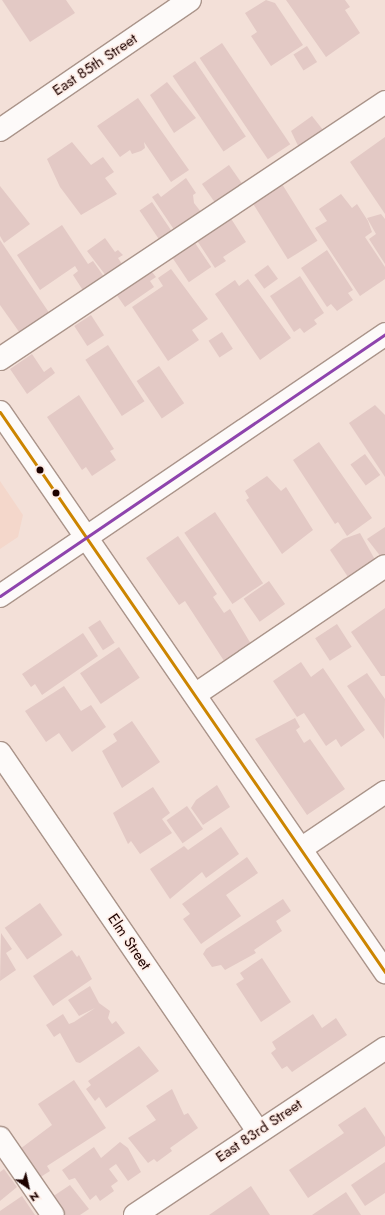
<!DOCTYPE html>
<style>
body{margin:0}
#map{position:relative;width:385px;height:1215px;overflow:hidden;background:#f3e0d8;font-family:Jost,sans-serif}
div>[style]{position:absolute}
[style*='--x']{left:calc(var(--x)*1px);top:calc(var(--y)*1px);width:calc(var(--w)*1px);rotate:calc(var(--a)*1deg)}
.built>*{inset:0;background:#f4d7cb}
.building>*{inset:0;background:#e3c9c5;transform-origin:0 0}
.roads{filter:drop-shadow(1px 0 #aa948a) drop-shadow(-1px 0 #aa948a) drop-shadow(0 1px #aa948a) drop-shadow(0 -1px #aa948a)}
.minor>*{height:22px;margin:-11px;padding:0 11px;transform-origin:11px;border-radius:11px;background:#fdfaf9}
.bus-1>*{height:3px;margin:-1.5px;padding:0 1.5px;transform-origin:1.5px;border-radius:1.5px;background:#cc8500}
.bus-2>*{height:3px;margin:-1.5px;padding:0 1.5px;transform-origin:1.5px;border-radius:1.5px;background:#8e44ad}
.dots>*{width:11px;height:11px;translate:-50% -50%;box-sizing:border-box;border:2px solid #feece5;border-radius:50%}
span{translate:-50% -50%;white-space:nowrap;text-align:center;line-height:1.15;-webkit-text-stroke:3px #feece5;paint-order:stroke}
.street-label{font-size:15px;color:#1e0300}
.north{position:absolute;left:8px;top:1167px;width:40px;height:40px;-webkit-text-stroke:3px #feece5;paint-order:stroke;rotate:146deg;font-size:11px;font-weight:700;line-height:16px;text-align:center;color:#1e0300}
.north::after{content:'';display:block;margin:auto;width:14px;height:18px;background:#1e0300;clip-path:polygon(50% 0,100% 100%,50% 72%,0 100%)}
</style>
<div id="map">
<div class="built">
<div style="clip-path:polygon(0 481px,23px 515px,18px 537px,0 549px)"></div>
</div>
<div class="building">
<div style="clip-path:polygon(2px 0,66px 0,75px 13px,30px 42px)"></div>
<div style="clip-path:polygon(266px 0,275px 3px,303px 45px,271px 66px,251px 36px,257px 32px,245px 13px)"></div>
<div style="clip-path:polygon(286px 0,345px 0,350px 7px,345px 10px,360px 33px,326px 57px)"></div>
<div style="left:222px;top:43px;width:122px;height:27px;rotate:56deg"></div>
<div style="left:307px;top:46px;width:19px;height:16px;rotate:58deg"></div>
<div style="left:195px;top:61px;width:91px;height:27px;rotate:56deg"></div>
<div style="clip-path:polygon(167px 82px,196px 118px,174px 133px,150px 95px)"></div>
<div style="clip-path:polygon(138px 98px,189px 170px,171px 182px,144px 142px,145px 148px,141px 151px,132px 154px,130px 150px,120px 157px,97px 126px)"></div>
<div style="clip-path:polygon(312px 116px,327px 135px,301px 152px,291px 131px)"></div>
<div style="clip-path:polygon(385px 137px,385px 214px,350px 162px)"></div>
<div style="clip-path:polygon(72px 142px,91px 165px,103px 157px,114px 172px,105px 178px,117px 194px,81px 215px,60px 187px,47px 159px)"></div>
<div style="left:229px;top:165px;width:29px;height:33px;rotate:55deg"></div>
<div style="clip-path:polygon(186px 178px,196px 193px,193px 195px,194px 203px,201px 212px,175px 231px,152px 197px,158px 193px,161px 197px)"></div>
<div style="left:282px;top:184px;width:67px;height:35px;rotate:58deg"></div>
<div style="clip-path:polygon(0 186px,30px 224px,4px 243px,0 236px)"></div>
<div style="clip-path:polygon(341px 194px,352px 208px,357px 204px,368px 221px,372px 232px,365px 237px,385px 267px,385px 279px,360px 296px,315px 228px,327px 221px,319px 209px)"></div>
<div style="left:152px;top:202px;width:41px;height:15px;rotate:56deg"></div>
<div style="clip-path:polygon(381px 214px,385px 219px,385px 264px,369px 239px,376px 234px,367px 218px)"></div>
<div style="clip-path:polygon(230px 217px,246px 242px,223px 257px,226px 261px,215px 268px,196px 239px)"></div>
<div style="clip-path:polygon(62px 225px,88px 264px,93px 261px,107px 281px,86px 295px,73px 275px,78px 271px,75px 266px,40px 290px,17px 255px)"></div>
<div style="clip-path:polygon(105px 238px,115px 252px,118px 250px,123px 255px,118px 258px,126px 270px,110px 281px,87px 251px)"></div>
<div style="clip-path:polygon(0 240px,52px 317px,22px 336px,0 305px)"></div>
<div style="left:195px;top:243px;width:29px;height:27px;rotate:56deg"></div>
<div style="clip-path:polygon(327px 250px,353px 290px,348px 293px,353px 300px,337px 311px,331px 304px,327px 307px,301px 268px)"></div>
<div style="left:268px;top:265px;width:17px;height:17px;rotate:54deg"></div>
<div style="clip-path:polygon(171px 269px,208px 319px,192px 330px,199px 340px,168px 361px,132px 307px,163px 286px,158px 278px)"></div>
<div style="clip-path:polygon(152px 272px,156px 277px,150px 281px,154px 287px,125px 307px,116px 294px)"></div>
<div style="clip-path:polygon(300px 276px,324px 313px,314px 320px,317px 324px,304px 333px,300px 328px,294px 332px,270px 296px)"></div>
<div style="clip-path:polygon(248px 279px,291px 338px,260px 360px,215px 294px,235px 280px,239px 286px)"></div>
<div style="left:91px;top:315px;width:24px;height:20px;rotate:57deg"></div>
<div style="left:222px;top:332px;width:20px;height:16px;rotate:57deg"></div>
<div style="left:108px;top:345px;width:67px;height:27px;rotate:57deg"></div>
<div style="clip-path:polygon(32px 354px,44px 372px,51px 367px,55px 373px,27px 394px,10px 369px)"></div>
<div style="left:159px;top:366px;width:45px;height:27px;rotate:56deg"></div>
<div style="clip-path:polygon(79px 395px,114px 449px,110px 451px,116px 460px,92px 476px,86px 467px,82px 470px,47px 417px)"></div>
<div style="clip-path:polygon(375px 405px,385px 415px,385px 477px,349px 423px)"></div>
<div style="clip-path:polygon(319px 442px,372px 518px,347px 536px,338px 522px,335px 524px,293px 460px)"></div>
<div style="left:365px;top:454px;width:26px;height:18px;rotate:54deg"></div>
<div style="clip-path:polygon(267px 476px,281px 491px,286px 487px,313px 530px,282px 554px,246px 500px,249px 498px,245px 491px)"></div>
<div style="left:215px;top:512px;width:86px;height:37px;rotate:56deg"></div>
<div style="clip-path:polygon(385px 527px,385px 562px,367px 539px)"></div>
<div style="clip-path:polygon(360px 533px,378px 565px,352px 583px,330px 550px,343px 539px)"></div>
<div style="clip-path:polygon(178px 536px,217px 594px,213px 597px,224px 613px,230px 609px,254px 649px,228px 667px,185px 601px,179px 605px,146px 558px)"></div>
<div style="left:269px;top:581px;width:28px;height:31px;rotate:55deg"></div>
<div style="clip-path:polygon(385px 608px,385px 676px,381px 676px,351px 632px)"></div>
<div style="left:100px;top:620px;width:27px;height:14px;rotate:57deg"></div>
<div style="left:337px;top:624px;width:27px;height:26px;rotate:57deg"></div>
<div style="clip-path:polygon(83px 633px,98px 656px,42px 695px,35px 684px,31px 687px,22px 674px)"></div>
<div style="left:119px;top:647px;width:37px;height:47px;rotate:56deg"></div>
<div style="clip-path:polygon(301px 662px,311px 677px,323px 668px,365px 730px,341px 747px,336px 739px,326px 746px,304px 713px,297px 717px,273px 681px)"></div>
<div style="clip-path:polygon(367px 673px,385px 699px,384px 739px,347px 686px)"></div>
<div style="clip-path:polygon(64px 686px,81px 711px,91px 705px,106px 727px,72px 752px,59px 733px,46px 742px,25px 711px)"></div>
<div style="clip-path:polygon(295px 718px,300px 727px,296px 730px,304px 743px,310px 739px,345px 789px,307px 815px,255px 739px)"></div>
<div style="clip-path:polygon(132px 721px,160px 762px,122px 788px,102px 751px,117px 741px,113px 734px)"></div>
<div style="clip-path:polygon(217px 785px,230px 807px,203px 825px,191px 808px,196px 800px)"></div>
<div style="clip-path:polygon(153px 787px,170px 813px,162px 819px,172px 833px,140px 854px,131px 841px,128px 844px,113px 813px)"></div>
<div style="left:187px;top:806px;width:28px;height:25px;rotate:55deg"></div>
<div style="clip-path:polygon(221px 827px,239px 854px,206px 878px,202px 872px,170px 899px,150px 869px,184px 846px,188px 850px)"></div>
<div style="clip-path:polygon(247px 857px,258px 873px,226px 895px,241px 916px,201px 944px,183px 919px,190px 914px,182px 904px)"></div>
<div style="clip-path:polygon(283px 899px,291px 911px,276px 921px,282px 931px,254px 950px,256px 953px,225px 970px,221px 965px,212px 967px,203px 954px,206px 949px)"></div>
<div style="left:40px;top:903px;width:39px;height:43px;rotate:55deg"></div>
<div style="clip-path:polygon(1px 933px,12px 949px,6px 953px,16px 970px,0 981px)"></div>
<div style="clip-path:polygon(72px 950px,77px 957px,79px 955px,92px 979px,53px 1006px,33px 976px)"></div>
<div style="clip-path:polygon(262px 958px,291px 1002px,261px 1022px,236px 984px,244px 979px,240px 973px)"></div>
<div style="clip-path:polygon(90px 986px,99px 1003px,110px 1011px,108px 1018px,112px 1024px,116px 1021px,125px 1033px,80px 1063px,76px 1062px,60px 1033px,54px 1037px,46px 1025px,63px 1014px,69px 1024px,74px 1022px,95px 1008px,79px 1016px,68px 1000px)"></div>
<div style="clip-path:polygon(313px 1014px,322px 1028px,336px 1018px,347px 1035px,292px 1072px,287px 1066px,282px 1069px,271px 1053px,276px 1049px,272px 1042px)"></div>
<div style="clip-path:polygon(139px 1046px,159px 1071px,106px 1108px,99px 1097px,95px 1101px,86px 1089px,91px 1085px,88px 1081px)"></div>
<div style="clip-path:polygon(74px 1080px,106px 1128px,47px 1166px,50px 1171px,39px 1178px,20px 1149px,52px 1125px,38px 1104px)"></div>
<div style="clip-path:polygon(172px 1089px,184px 1115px,188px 1113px,198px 1128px,170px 1148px,172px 1151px,157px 1162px,154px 1159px,148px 1163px,128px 1138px,156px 1120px,146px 1106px)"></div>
<div style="clip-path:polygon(365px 1107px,385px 1137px,385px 1146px,308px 1198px,289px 1170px,344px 1133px,338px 1125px)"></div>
<div style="clip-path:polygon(120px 1142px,128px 1148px,141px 1172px,128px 1181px,116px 1164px,109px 1169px,118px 1181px,111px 1186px,114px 1191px,100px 1201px,96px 1195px,90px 1200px,75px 1178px,69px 1180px,62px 1170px,94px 1147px,101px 1158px)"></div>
<div style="clip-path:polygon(385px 1162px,385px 1193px,365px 1206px,351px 1185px)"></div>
<div style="clip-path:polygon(4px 1169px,17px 1187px,0 1201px,0 1172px)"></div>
<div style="clip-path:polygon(70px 1185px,89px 1209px,80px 1215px,64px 1215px,52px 1197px)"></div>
<div style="clip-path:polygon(251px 1186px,270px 1215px,209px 1215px)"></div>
<div style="clip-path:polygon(346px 1192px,361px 1215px,312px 1215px)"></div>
<div style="clip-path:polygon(22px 1196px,35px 1215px,0 1215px,0 1211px)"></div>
</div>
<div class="roads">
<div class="minor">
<div style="--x:0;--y:130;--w:230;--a:-34.4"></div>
<div style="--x:0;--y:359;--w:463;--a:-33.7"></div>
<div style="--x:0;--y:412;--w:680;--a:55.49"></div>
<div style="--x:0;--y:596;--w:466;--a:-34.2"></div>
<div style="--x:196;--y:694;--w:228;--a:-34.1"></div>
<div style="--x:0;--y:753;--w:458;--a:55.7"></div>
<div style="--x:302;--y:848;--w:100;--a:-34"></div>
<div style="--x:0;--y:1138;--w:93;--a:55.5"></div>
<div style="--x:135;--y:1215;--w:301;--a:-33.7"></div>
</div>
</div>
<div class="bus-1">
<div style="--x:0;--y:412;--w:680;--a:55.49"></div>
</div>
<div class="bus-2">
<div style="--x:0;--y:596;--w:466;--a:-34.2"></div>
</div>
<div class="dots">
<div style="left:40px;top:470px;background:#1e0300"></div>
<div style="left:56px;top:493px;background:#1e0300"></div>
</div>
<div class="street-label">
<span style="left:95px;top:65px;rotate:-34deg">East 85th Street</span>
<span style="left:129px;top:942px;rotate:56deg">Elm Street</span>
<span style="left:259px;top:1131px;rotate:-34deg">East 83rd Street</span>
</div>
<div class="north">N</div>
</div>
